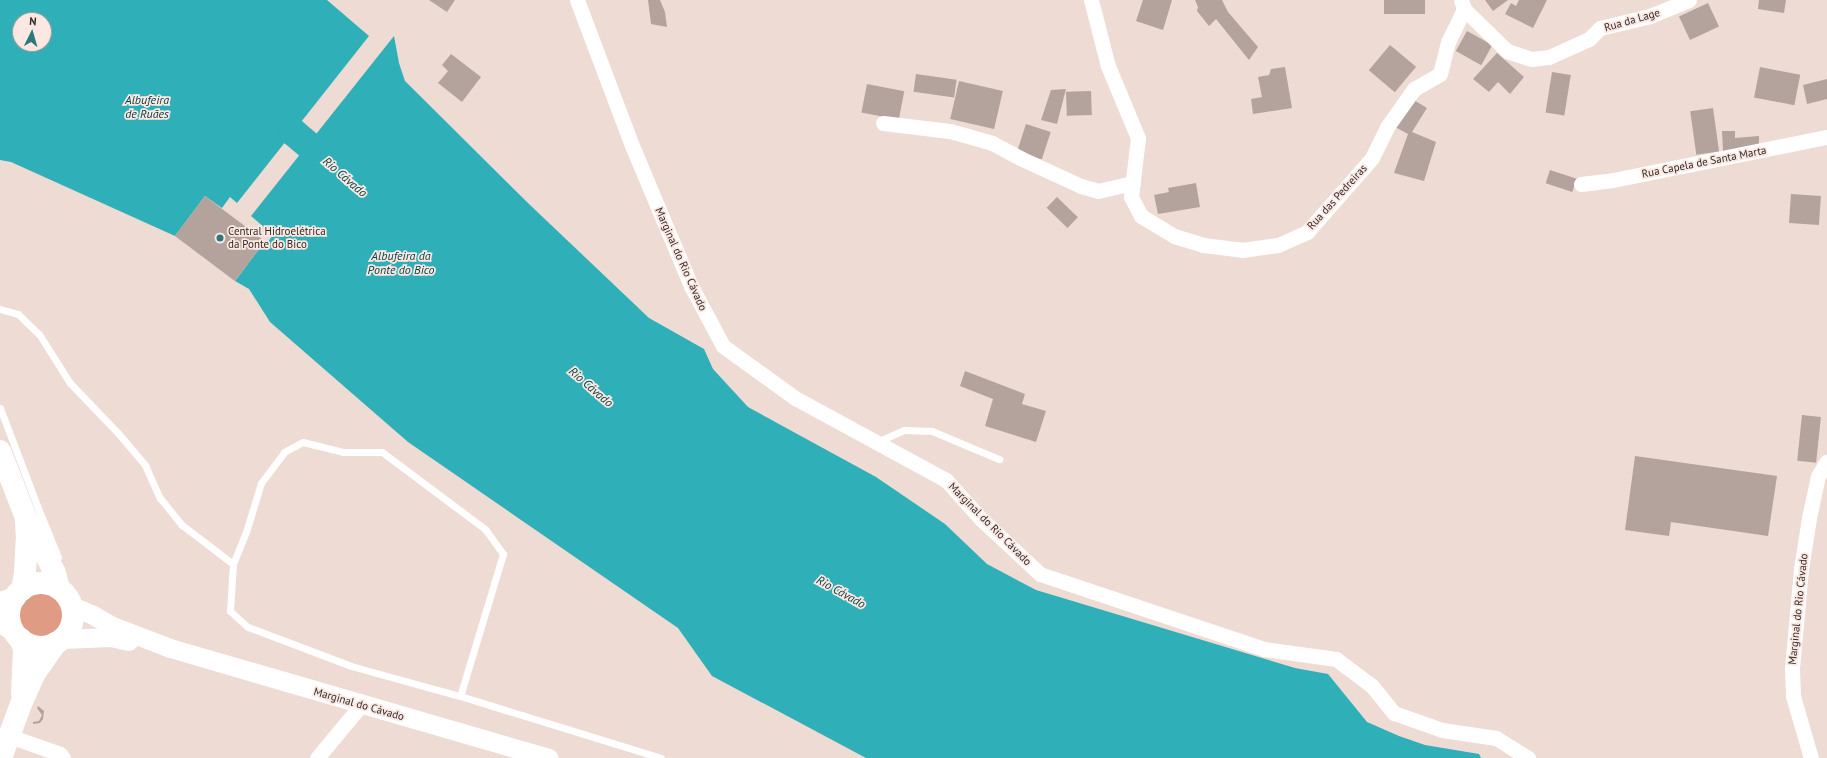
<!DOCTYPE html>
<meta charset="utf-8">
<style>
body{margin:0}
#map{position:relative;width:1827px;height:758px;overflow:hidden;background:#eedbd4;font-family:"PT Sans",sans-serif}
div>[style]{position:absolute}
[style*='--x']{left:calc(var(--x)*1px);top:calc(var(--y)*1px);width:calc(var(--w)*1px);rotate:calc(var(--a)*1deg)}
.green>*{inset:0;background:#df9b83}
.round{border-radius:50%}
.water>*{inset:0;background:#2fafb8}
.river>*{height:28px;margin:-14px;padding:0 14px;transform-origin:14px;border-radius:14px;background:#2fafb8}
.building>*{inset:0;background:#b4a29c;transform-origin:0 0}
.service>*{height:7px;margin:-3.5px;padding:0 3.5px;transform-origin:3.5px;border-radius:3.5px;background:#fff}
.minor>*{height:15px;margin:-7.5px;padding:0 7.5px;transform-origin:7.5px;border-radius:7.5px;background:#fff}
.tertiary>*{height:19px;margin:-9.5px;padding:0 9.5px;transform-origin:9.5px;border-radius:9.5px;background:#fff}
.secondary>*{height:21px;margin:-10.5px;padding:0 10.5px;transform-origin:10.5px;border-radius:10.5px;background:#fff}
.primary>*{height:22px;margin:-11px;padding:0 11px;transform-origin:11px;border-radius:11px;background:#fff}
.primary>.ring{margin:-11px;padding:0;box-sizing:content-box;background:none;border:22px solid #fff;border-radius:50%}
.dots>*{width:11px;height:11px;translate:-50% -50%;box-sizing:border-box;border:2px solid #fbe8e2;border-radius:50%}
span{translate:-50% -50%;white-space:nowrap;text-align:center;line-height:1.15;-webkit-text-stroke:3.5px #fbe8e2;paint-order:stroke}
.street-label{font-size:11px;color:#312a27}
.poi-label{font-size:11px;color:#312a27}
.left{translate:0 -50%;text-align:left}
.water-label{font-size:12px;color:#023d41;font-style:italic}
.north{position:absolute;left:12px;top:12px;width:40px;height:40px;box-sizing:border-box;background:#fbe8e2;border:1px solid #aa9c97;border-radius:50%;rotate:5deg;font-size:11px;font-weight:700;line-height:16px;text-align:center;color:#312a27}
.north::after{content:'';display:block;margin:auto;width:14px;height:18px;background:#2e777c;clip-path:polygon(50% 0,100% 100%,50% 72%,0 100%)}
</style>
<div id="map">
<div class="green">
<div class="round" style="left:19px;top:592px;width:46px;height:46px"></div>
</div>
<div class="water">
<div style="clip-path:polygon(evenodd,0 0,327px 0,369px 36px,237px 203px,230px 197px,222px 208px,205px 196px,175px 236px,11px 162px,0 160px,0 0,20px 20px,44px 20px,44px 44px,20px 44px,20px 20px)"></div>
<div style="clip-path:polygon(394px 36px,399px 63px,405px 81px,529px 204px,649px 318px,704px 349px,713px 369px,748px 407px,876px 477px,945px 524px,987px 564px,1036px 590px,1295px 668px,1328px 674px,1367px 722px,1399px 736px,1425px 745px,1479px 754px,1481px 758px,866px 758px,712px 676px,678px 628px,408px 442px,270px 322px,249px 289px,235px 281px,265px 241px,267px 243px,273px 235px,251px 216px)"></div>
</div>
<div class="river">
<div style="--x:259;--y:113;--w:39;--a:29"></div>
<div style="--x:293;--y:132;--w:57;--a:40.1"></div>
</div>
<div class="building">
<div style="clip-path:polygon(429px 0,455px 0,447px 12px)"></div>
<div style="clip-path:polygon(648px 0,660px 0,665px 12px,667px 27px,651px 24px)"></div>
<div style="clip-path:polygon(1143px 0,1172px 0,1163px 30px,1136px 21px)"></div>
<div style="clip-path:polygon(1195px 0,1222px 0,1228px 12px,1258px 47px,1249px 60px,1216px 19px,1209px 26px,1197px 11px,1198px 7px)"></div>
<div style="left:1384px;top:0;width:41px;height:14px"></div>
<div style="clip-path:polygon(1485px 0,1508px 0,1493px 11px)"></div>
<div style="clip-path:polygon(1519px 0,1547px 0,1533px 28px,1505px 14px,1511px 3px,1516px 6px)"></div>
<div style="clip-path:polygon(1759px 0,1786px 0,1784px 13px,1758px 9px)"></div>
<div style="left:1708px;top:3px;width:26px;height:32px;rotate:65deg"></div>
<div style="left:1467px;top:31px;width:29px;height:23px;rotate:29deg"></div>
<div style="left:1390px;top:45px;width:34px;height:33px;rotate:40deg"></div>
<div style="clip-path:polygon(1497px 53px,1524px 77px,1510px 94px,1498px 82px,1489px 92px,1473px 79px)"></div>
<div style="clip-path:polygon(451px 54px,481px 77px,462px 102px,438px 83px,448px 71px,442px 65px)"></div>
<div style="clip-path:polygon(1285px 67px,1292px 108px,1253px 114px,1251px 99px,1262px 97px,1258px 77px,1269px 75px,1271px 69px)"></div>
<div style="left:1760px;top:67px;width:41px;height:31px;rotate:11deg"></div>
<div style="left:1552px;top:72px;width:19px;height:41px;rotate:9deg"></div>
<div style="left:916px;top:74px;width:41px;height:18px;rotate:8deg"></div>
<div style="clip-path:polygon(1827px 79px,1827px 99px,1807px 104px,1803px 85px)"></div>
<div style="left:959px;top:81px;width:45px;height:39px;rotate:13deg"></div>
<div style="left:867px;top:84px;width:38px;height:29px;rotate:11deg"></div>
<div style="clip-path:polygon(1066px 89px,1057px 124px,1041px 120px,1051px 90px)"></div>
<div style="left:1091px;top:91px;width:24px;height:25px;rotate:88deg"></div>
<div style="clip-path:polygon(1412px 99px,1427px 108px,1412px 132px,1436px 142px,1424px 181px,1394px 173px,1408px 134px,1395px 127px)"></div>
<div style="left:1713px;top:108px;width:44px;height:23px;rotate:82deg"></div>
<div style="left:1026px;top:124px;width:26px;height:29px;rotate:18deg"></div>
<div style="clip-path:polygon(1722px 131px,1735px 131px,1735px 138px,1759px 136px,1759px 149px,1723px 151px)"></div>
<div style="left:1550px;top:170px;width:28px;height:14px;rotate:18deg"></div>
<div style="clip-path:polygon(1196px 183px,1200px 207px,1158px 214px,1154px 195px,1169px 192px,1168px 188px)"></div>
<div style="left:1791px;top:194px;width:30px;height:29px;rotate:4deg"></div>
<div style="left:205px;top:196px;width:75px;height:50px;rotate:37deg"></div>
<div style="left:1057px;top:197px;width:29px;height:15px;rotate:44deg"></div>
<div style="clip-path:polygon(965px 371px,1025px 394px,1022px 404px,1046px 411px,1036px 442px,985px 426px,993px 399px,960px 386px)"></div>
<div style="left:1802px;top:415px;width:19px;height:46px;rotate:6deg"></div>
<div style="clip-path:polygon(1635px 456px,1777px 476px,1768px 536px,1671px 522px,1669px 536px,1625px 530px)"></div>
<div style="clip-path:polygon(38px 706px,44px 711px,43px 719px,40px 723px,33px 724px,33px 722px,39px 721px,42px 715px,37px 708px)"></div>
</div>
<div class="service">
<div style="--x:0;--y:309;--w:19;--a:16"></div>
<div style="--x:18;--y:314;--w:29;--a:44"></div>
<div style="--x:39;--y:334;--w:58;--a:57.7"></div>
<div style="--x:70;--y:383;--w:69;--a:46.2"></div>
<div style="--x:118;--y:433;--w:42;--a:49.8"></div>
<div style="--x:145;--y:465;--w:36;--a:66"></div>
<div style="--x:160;--y:498;--w:35;--a:51"></div>
<div style="--x:182;--y:525;--w:64;--a:37.4"></div>
<div style="--x:233;--y:564;--w:47;--a:93.7"></div>
<div style="--x:230;--y:611;--w:24;--a:42"></div>
<div style="--x:248;--y:627;--w:110;--a:20.7"></div>
<div style="--x:351;--y:666;--w:113;--a:15.4"></div>
<div style="--x:460;--y:696;--w:210;--a:17.1"></div>
<div style="--x:0;--y:408;--w:107;--a:69.2"></div>
<div style="--x:38;--y:508;--w:53;--a:67.8"></div>
<div style="--x:877;--y:442;--w:30;--a:-24"></div>
<div style="--x:904;--y:430;--w:28;--a:2"></div>
<div style="--x:932;--y:431;--w:73;--a:22.7"></div>
<div style="--x:233;--y:564;--w:35;--a:-68"></div>
<div style="--x:246;--y:532;--w:51;--a:-73"></div>
<div style="--x:261;--y:483;--w:39;--a:-53"></div>
<div style="--x:284;--y:452;--w:21;--a:-28"></div>
<div style="--x:303;--y:442;--w:41;--a:14"></div>
<div style="--x:343;--y:452;--w:39;--a:0"></div>
<div style="--x:382;--y:452;--w:129;--a:36.8"></div>
<div style="--x:485;--y:529;--w:31;--a:54"></div>
<div style="--x:503;--y:554;--w:148;--a:106.8"></div>
</div>
<div class="minor">
<div style="--x:577;--y:0;--w:158;--a:69.3"></div>
<div style="--x:633;--y:148;--w:150;--a:67.2"></div>
<div style="--x:691;--y:286;--w:68;--a:61.9"></div>
<div style="--x:723;--y:346;--w:89;--a:35.8"></div>
<div style="--x:795;--y:398;--w:172;--a:28.5"></div>
<div style="--x:946;--y:480;--w:52;--a:48.1"></div>
<div style="--x:981;--y:519;--w:81;--a:43"></div>
<div style="--x:1040;--y:574;--w:236;--a:18.5"></div>
<div style="--x:1264;--y:649;--w:73;--a:7.9"></div>
<div style="--x:1336;--y:659;--w:45;--a:36.9"></div>
<div style="--x:1372;--y:686;--w:35;--a:51"></div>
<div style="--x:1394;--y:713;--w:51;--a:19.5"></div>
<div style="--x:1442;--y:730;--w:55;--a:8.4"></div>
<div style="--x:1496;--y:738;--w:38;--a:32"></div>
<div style="--x:1091;--y:0;--w:68;--a:75.6"></div>
<div style="--x:1108;--y:66;--w:78;--a:67.4"></div>
<div style="--x:1138;--y:138;--w:59;--a:96.8"></div>
<div style="--x:1131;--y:197;--w:21;--a:62"></div>
<div style="--x:1141;--y:216;--w:39;--a:31"></div>
<div style="--x:1174;--y:236;--w:30;--a:17"></div>
<div style="--x:1203;--y:245;--w:39;--a:7"></div>
<div style="--x:1242;--y:250;--w:36;--a:-8"></div>
<div style="--x:1278;--y:245;--w:32;--a:-24"></div>
<div style="--x:1307;--y:232;--w:98;--a:-48.7"></div>
<div style="--x:1372;--y:158;--w:34;--a:-64"></div>
<div style="--x:1387;--y:127;--w:47;--a:-54.6"></div>
<div style="--x:1414;--y:89;--w:30;--a:-30"></div>
<div style="--x:1440;--y:74;--w:33;--a:-76"></div>
<div style="--x:1448;--y:42;--w:37;--a:-64"></div>
<div style="--x:1461;--y:0;--w:9;--a:72"></div>
<div style="--x:1464;--y:9;--w:60;--a:44.3"></div>
<div style="--x:1507;--y:51;--w:26;--a:18"></div>
<div style="--x:1532;--y:59;--w:17;--a:-7"></div>
<div style="--x:1549;--y:57;--w:44;--a:-24.2"></div>
<div style="--x:1589;--y:39;--w:16;--a:-45"></div>
<div style="--x:1600;--y:28;--w:51;--a:-13.5"></div>
<div style="--x:1650;--y:16;--w:42;--a:-22.3"></div>
<div style="--x:883;--y:123;--w:67;--a:6.8"></div>
<div style="--x:950;--y:131;--w:44;--a:15.9"></div>
<div style="--x:992;--y:143;--w:32;--a:28"></div>
<div style="--x:1020;--y:158;--w:67;--a:24.7"></div>
<div style="--x:1081;--y:186;--w:18;--a:16"></div>
<div style="--x:1098;--y:191;--w:36;--a:-13"></div>
<div style="--x:1581;--y:184;--w:32;--a:-7"></div>
<div style="--x:1613;--y:180;--w:218;--a:-11.4"></div>
<div style="--x:9;--y:736;--w:54;--a:19.4"></div>
<div style="--x:60;--y:754;--w:5;--a:53"></div>
<div style="--x:317;--y:758;--w:69;--a:-50.3"></div>
<div style="--x:1811;--y:758;--w:65;--a:-106.2"></div>
<div style="--x:1793;--y:696;--w:28;--a:-92"></div>
<div style="--x:1792;--y:668;--w:99;--a:-84.8"></div>
<div style="--x:1801;--y:569;--w:52;--a:-81.1"></div>
<div style="--x:1809;--y:518;--w:43;--a:-77.9"></div>
<div style="--x:1818;--y:476;--w:17;--a:-59"></div>
</div>
<div class="tertiary">
<div style="--x:72;--y:606;--w:23;--a:23"></div>
<div style="--x:93;--y:615;--w:20;--a:30"></div>
<div style="--x:110;--y:625;--w:64;--a:21"></div>
<div style="--x:170;--y:648;--w:394;--a:16.2"></div>
<div style="--x:62;--y:639;--w:49;--a:-2.3"></div>
<div style="--x:111;--y:637;--w:18;--a:13"></div>
</div>
<div class="secondary">
<div style="--x:0;--y:602;--w:16;--a:-18"></div>
<div style="--x:0;--y:622;--w:15;--a:32"></div>
</div>
<div class="primary">
<div style="--x:0;--y:451;--w:69;--a:68.7"></div>
<div style="--x:25;--y:515;--w:65;--a:62.7"></div>
<div style="--x:55;--y:573;--w:16;--a:76"></div>
<div class="ring" style="left:9px;top:583px;width:42px;height:42px"></div>
<div style="--x:22;--y:590;--w:17;--a:-80"></div>
<div style="--x:25;--y:573;--w:35;--a:-87"></div>
<div style="--x:27;--y:538;--w:16;--a:-94"></div>
<div style="--x:21;--y:639;--w:11;--a:75"></div>
<div style="--x:24;--y:650;--w:44;--a:92.6"></div>
<div style="--x:1;--y:758;--w:58;--a:-69.7"></div>
<div style="--x:21;--y:704;--w:34;--a:-66"></div>
<div style="--x:35;--y:673;--w:37;--a:-55"></div>
</div>
<div class="dots">
<div style="left:220px;top:238px;background:#2e777c"></div>
</div>
<div class="street-label">
<span style="left:1632px;top:20px;rotate:-16deg">Rua da Lage</span>
<span style="left:1704px;top:162px;rotate:-11deg">Rua Capela de Santa Marta</span>
<span style="left:1337px;top:197px;rotate:-48deg">Rua das Pedreiras</span>
<span style="left:681px;top:259px;rotate:66deg">Marginal do Rio Cávado</span>
<span style="left:990px;top:524px;rotate:45deg">Marginal do Rio Cávado</span>
<span style="left:1798px;top:609px;rotate:-84deg">Marginal do Rio Cávado</span>
<span style="left:359px;top:704px;rotate:16deg">Marginal do Cávado</span>
</div>
<div class="poi-label">
<span class="left" style="left:228px;top:238px">Central Hidroelétrica<br>da Ponte do Bico</span>
</div>
<div class="water-label">
<span style="left:147px;top:107px">Albufeira<br>de Ruães</span>
<span style="left:345px;top:177px;rotate:41deg">Rio Cávado</span>
<span style="left:401px;top:263px">Albufeira da<br>Ponte do Bico</span>
<span style="left:591px;top:387px;rotate:41deg">Rio Cávado</span>
<span style="left:841px;top:592px;rotate:29deg">Rio Cávado</span>
</div>
<div class="north">N</div>
</div>
